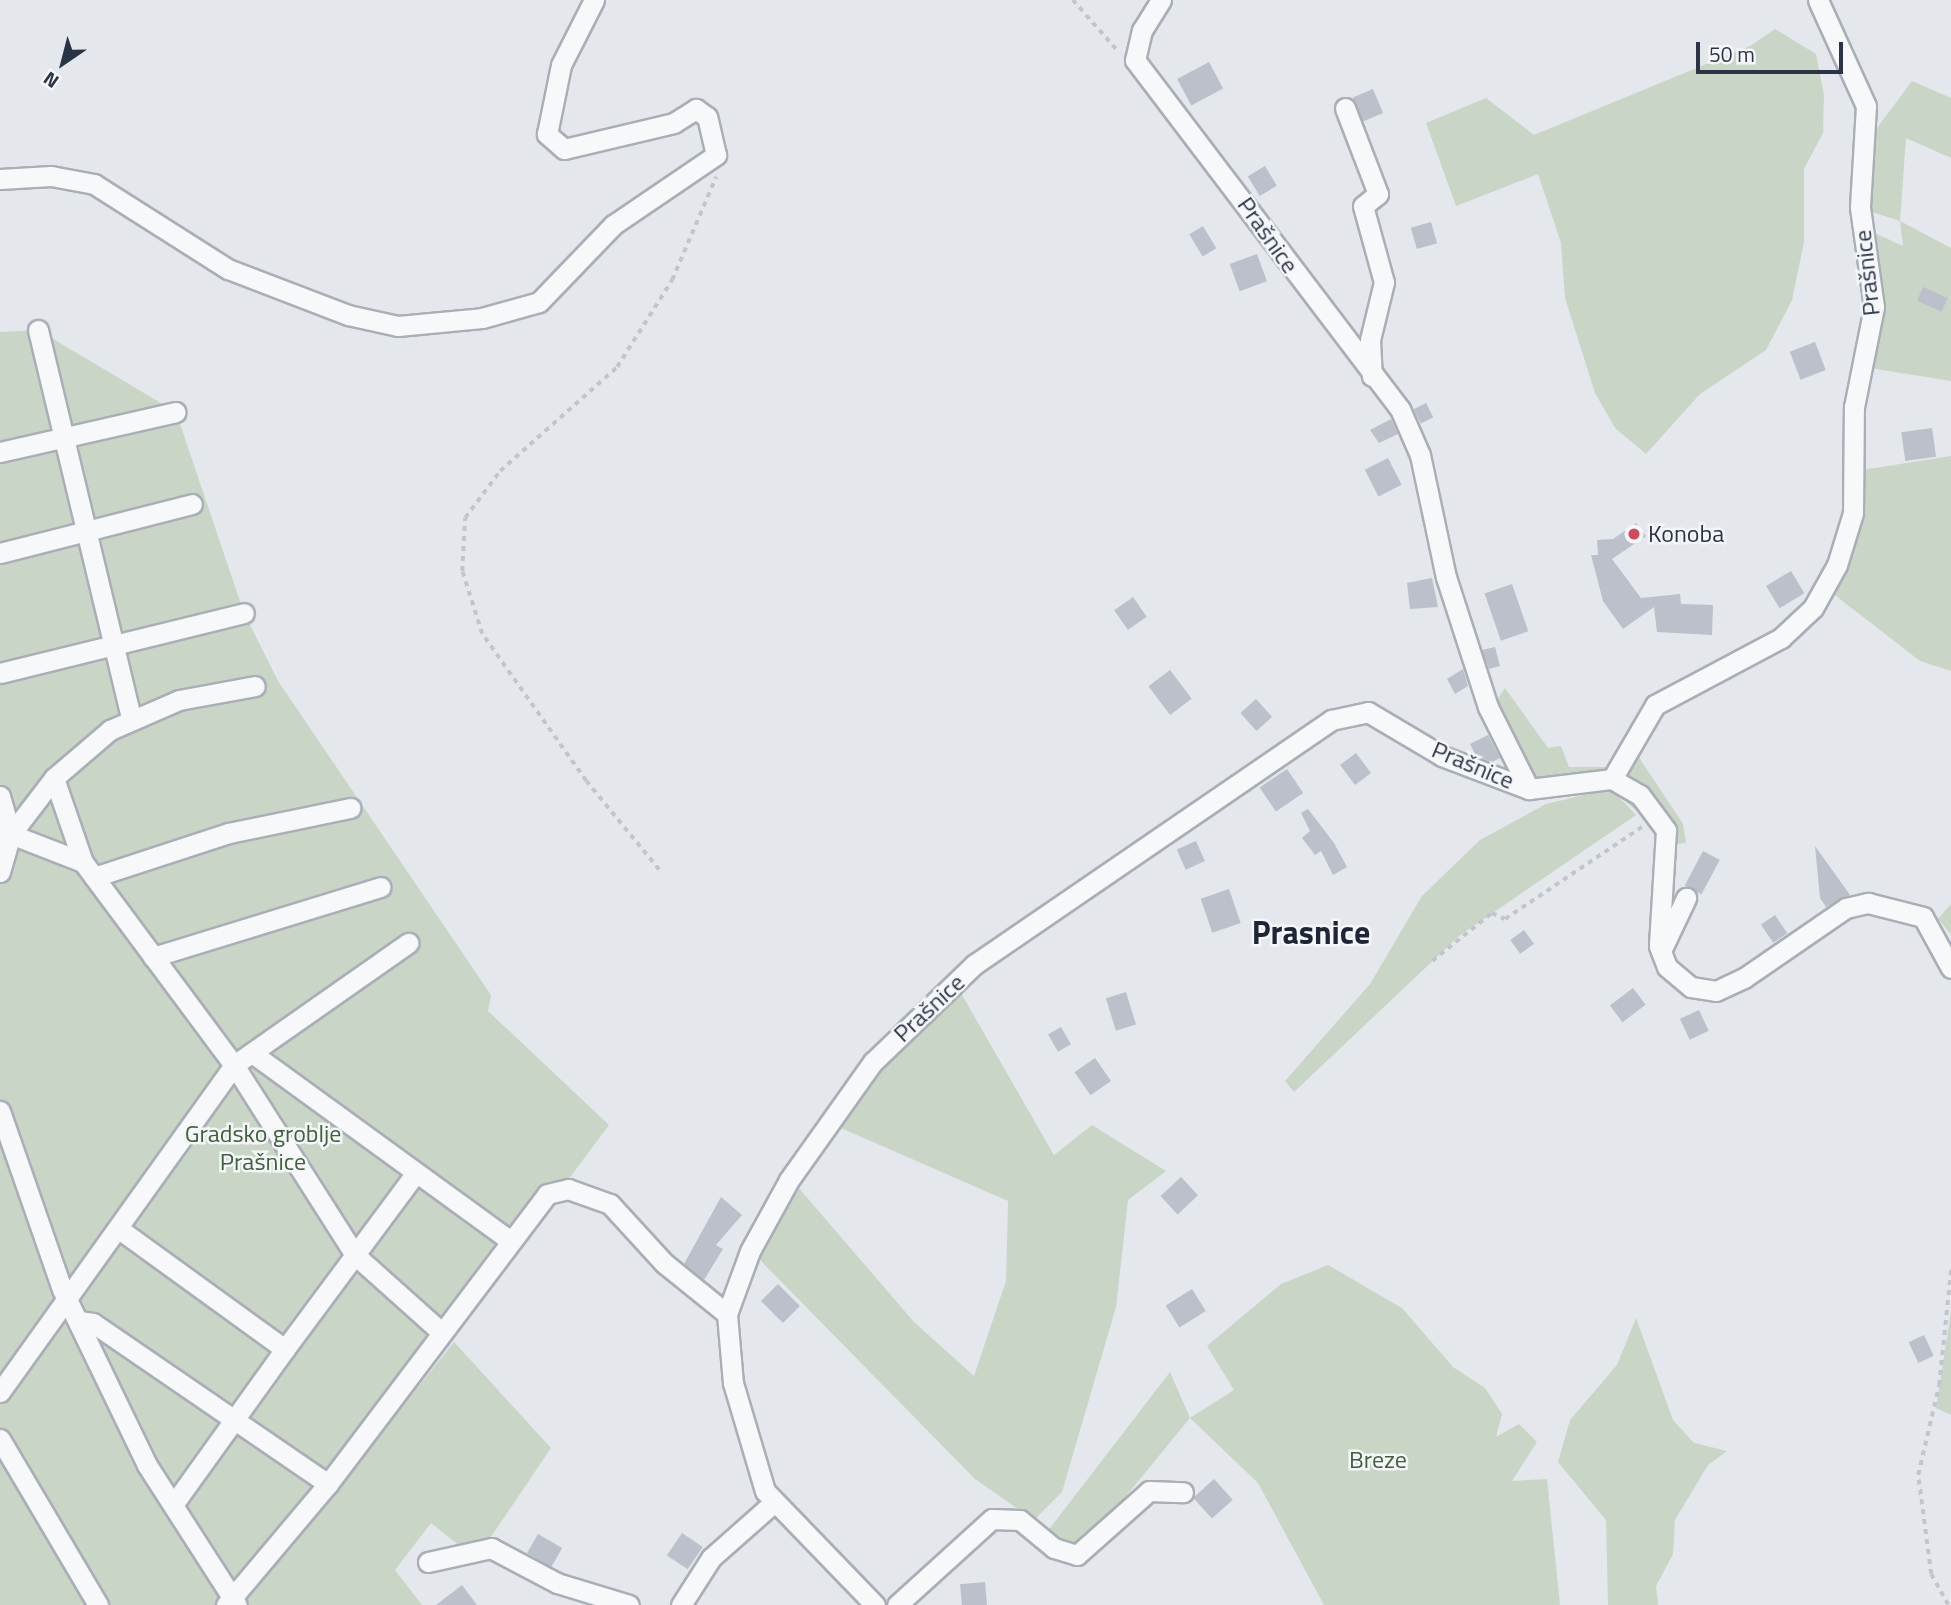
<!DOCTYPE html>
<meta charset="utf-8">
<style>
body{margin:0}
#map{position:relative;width:1951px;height:1605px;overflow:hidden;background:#e4e7ec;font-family:"Titillium Web",sans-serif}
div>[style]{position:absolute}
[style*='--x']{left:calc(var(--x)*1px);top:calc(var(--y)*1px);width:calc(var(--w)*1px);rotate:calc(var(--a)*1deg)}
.green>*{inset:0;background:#c9d6c5}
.building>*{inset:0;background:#bbc0ca;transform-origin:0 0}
.path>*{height:3.5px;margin-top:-1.75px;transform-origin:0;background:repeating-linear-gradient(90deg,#c2c5cb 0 5px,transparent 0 10px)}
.roads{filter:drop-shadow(2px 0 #a9aeb7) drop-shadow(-2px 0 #a9aeb7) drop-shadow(0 2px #a9aeb7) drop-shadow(0 -2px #a9aeb7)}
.minor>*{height:19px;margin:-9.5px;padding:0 9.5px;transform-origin:9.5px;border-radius:9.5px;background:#f7f8fa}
.dots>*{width:19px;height:19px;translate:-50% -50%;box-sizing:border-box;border:4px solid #f4f6f9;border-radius:50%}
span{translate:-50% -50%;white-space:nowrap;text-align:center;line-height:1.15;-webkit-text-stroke:5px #f4f6f9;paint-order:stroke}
.street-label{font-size:24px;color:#2b3445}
.poi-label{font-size:24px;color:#2b3445}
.left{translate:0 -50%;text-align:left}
.park-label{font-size:24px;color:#3f6138}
.district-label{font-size:32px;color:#1d2536;font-weight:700}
.north{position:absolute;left:28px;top:28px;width:70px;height:70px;-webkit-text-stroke:5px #f4f6f9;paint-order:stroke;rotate:215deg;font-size:19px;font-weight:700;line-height:28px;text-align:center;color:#2b3445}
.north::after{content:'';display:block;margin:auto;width:24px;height:32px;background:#2b3445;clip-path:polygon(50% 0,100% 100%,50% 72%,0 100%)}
.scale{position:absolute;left:1696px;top:42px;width:147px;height:32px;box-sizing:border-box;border:4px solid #2b3445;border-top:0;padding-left:9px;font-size:21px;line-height:24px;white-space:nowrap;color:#2b3445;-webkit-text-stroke:5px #f4f6f9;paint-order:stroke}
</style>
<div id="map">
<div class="green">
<div style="clip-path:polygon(1775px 29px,1816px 54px,1824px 95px,1823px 133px,1804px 169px,1804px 242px,1792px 300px,1766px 350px,1700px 394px,1646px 454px,1615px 428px,1595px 393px,1565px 298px,1561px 243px,1538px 174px,1456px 206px,1426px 123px,1486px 98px,1534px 135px,1750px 46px)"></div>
<div style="clip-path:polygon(1912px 81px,1951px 98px,1951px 158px,1906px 138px,1900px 221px,1951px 248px,1951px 381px,1870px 368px,1868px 230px,1903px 246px,1900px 221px,1869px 211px,1871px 136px)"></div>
<div style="clip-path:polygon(38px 330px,176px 412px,244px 613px,278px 681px,491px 995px,488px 1011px,609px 1125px,357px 1463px,454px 1342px,551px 1448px,476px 1559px,431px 1523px,395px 1570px,422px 1605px,0 1605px,0 332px)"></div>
<div style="clip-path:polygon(1951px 456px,1951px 671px,1920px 661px,1827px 589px,1863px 524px,1862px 470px)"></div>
<div style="clip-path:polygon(1505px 688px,1548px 748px,1561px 746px,1569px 767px,1611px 767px,1550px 790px,1516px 760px,1493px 705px)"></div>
<div style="clip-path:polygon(1636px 753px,1683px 824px,1686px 843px,1658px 845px,1660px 830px,1614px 792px,1636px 815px,1459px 936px,1294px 1092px,1285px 1081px,1370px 984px,1422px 896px,1480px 840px,1546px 804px,1609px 789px)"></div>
<div style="clip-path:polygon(1951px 904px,1951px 934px,1938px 919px)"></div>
<div style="clip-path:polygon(958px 988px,1054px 1155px,1092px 1125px,1166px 1171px,1128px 1200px,1116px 1307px,1062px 1492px,1034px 1520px,975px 1479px,758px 1258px,797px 1186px,914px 1322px,974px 1376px,1006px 1281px,1008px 1201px,834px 1125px,878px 1065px)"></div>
<div style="clip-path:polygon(1328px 1265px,1402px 1308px,1453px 1367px,1485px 1388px,1502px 1414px,1496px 1437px,1519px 1424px,1537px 1442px,1512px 1481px,1547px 1479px,1560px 1605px,1324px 1605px,1258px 1483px,1190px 1418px,1075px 1558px,1047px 1532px,1170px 1372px,1190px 1418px,1234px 1390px,1207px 1346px,1281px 1284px)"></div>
<div style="clip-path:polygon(1951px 1311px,1951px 1415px,1936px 1408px)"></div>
<div style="clip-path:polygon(1636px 1318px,1673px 1420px,1694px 1443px,1727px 1451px,1708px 1465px,1675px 1520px,1673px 1554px,1656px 1586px,1658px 1605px,1608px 1605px,1606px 1520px,1558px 1462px,1570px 1420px,1617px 1365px)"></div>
</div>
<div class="building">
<div style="left:1209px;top:62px;width:30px;height:36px;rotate:62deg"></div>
<div style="left:1373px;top:89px;width:26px;height:22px;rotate:67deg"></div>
<div style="left:1265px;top:166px;width:23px;height:20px;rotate:59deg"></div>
<div style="left:1431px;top:222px;width:22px;height:21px;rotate:74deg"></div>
<div style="left:1203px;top:226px;width:26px;height:16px;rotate:59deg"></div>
<div style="left:1257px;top:254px;width:29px;height:29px;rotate:70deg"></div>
<div style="left:1923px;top:287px;width:27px;height:15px;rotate:24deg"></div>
<div style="left:1815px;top:342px;width:30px;height:27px;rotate:69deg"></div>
<div style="left:1426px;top:403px;width:16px;height:14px;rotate:63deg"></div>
<div style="clip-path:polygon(1391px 419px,1398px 434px,1379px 443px,1370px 430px)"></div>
<div style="left:1932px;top:428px;width:29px;height:31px;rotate:82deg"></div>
<div style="left:1388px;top:458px;width:30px;height:26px;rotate:63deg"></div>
<div style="clip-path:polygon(1636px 523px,1646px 536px,1612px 559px,1641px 598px,1680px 594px,1681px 604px,1713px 605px,1712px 635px,1657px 632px,1654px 607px,1623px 629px,1603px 601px,1591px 555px,1598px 555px,1597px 540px,1613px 539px)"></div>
<div style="left:1791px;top:571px;width:26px;height:29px;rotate:59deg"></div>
<div style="clip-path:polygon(1432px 578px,1438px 607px,1410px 609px,1407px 583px)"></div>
<div style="left:1512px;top:584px;width:50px;height:29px;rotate:71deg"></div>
<div style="left:1133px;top:597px;width:24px;height:23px;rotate:55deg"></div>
<div style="clip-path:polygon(1495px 647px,1500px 666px,1489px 669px,1482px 650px)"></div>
<div style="clip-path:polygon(1463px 669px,1468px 686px,1455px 694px,1447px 679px)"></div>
<div style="left:1170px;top:670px;width:36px;height:27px;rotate:53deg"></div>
<div style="left:1256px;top:699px;width:24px;height:21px;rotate:48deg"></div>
<div style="clip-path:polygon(1488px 735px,1500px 758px,1492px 762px,1476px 756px,1470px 744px)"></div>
<div style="left:1356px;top:753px;width:25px;height:20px;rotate:53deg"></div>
<div style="left:1287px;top:769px;width:29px;height:33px;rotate:56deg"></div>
<div style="clip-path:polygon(1308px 809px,1334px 843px,1347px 867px,1333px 875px,1321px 851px,1315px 855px,1302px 838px,1310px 831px,1301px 813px)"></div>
<div style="left:1196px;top:841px;width:22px;height:21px;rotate:66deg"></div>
<div style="clip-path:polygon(1815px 846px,1850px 895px,1826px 907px,1820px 898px)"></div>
<div style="left:1703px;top:851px;width:19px;height:39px;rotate:28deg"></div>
<div style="left:1229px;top:889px;width:36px;height:30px;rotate:71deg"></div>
<div style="left:1775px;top:915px;width:22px;height:17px;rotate:56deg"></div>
<div style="left:1524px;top:930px;width:17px;height:17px;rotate:54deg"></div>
<div style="left:1633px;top:988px;width:21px;height:29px;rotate:53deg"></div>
<div style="left:1126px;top:992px;width:34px;height:21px;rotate:73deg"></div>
<div style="left:1699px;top:1010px;width:23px;height:21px;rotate:65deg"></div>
<div style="left:1061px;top:1027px;width:20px;height:15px;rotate:60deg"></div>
<div style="left:1095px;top:1058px;width:28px;height:25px;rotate:55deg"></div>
<div style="left:1181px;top:1177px;width:25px;height:28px;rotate:47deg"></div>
<div style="clip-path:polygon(721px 1197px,742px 1215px,716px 1245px,723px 1249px,704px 1280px,684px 1264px)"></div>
<div style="left:778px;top:1284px;width:31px;height:24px;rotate:45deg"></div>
<div style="left:1192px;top:1289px;width:26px;height:31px;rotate:58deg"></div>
<div style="left:1924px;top:1335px;width:23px;height:17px;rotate:65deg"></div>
<div style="left:1214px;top:1479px;width:28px;height:28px;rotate:48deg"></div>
<div style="left:682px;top:1533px;width:25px;height:27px;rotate:34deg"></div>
<div style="left:538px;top:1534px;width:28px;height:22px;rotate:30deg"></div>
<div style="left:985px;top:1582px;width:23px;height:25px;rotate:85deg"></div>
<div style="clip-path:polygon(462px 1585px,477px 1605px,436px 1605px)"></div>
</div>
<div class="path">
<div style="--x:1073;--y:0;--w:68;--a:48.6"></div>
<div style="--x:659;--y:870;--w:115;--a:-129.4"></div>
<div style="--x:586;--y:781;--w:180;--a:-125.3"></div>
<div style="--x:482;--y:634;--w:66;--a:-107.6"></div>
<div style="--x:462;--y:571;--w:53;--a:-86.8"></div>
<div style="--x:465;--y:518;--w:59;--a:-53.3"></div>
<div style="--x:500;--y:471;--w:157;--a:-41.6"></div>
<div style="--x:617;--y:367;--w:103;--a:-57.7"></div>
<div style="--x:672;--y:280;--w:112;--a:-66.9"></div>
<div style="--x:1432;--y:961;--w:77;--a:-38.7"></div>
<div style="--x:1492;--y:913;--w:14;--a:25"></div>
<div style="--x:1505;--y:919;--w:165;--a:-33.9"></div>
<div style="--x:1948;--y:1605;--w:35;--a:-119"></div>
<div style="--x:1931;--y:1574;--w:100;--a:-97.5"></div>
<div style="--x:1918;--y:1475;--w:92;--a:-76.9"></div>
<div style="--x:1939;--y:1385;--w:118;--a:-84.1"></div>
</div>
<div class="roads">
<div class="minor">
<div style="--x:1161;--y:0;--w:36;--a:122"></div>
<div style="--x:1142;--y:30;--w:31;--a:103"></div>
<div style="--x:1135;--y:60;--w:438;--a:52.8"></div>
<div style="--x:1400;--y:409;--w:50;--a:66.5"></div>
<div style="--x:1420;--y:455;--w:125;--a:78"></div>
<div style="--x:1446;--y:577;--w:137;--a:72.1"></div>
<div style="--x:1488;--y:707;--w:92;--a:63.4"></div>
<div style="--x:1345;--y:108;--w:92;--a:69"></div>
<div style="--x:1378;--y:194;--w:19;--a:141"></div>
<div style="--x:1363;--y:206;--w:79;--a:74.6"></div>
<div style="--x:1384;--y:282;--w:60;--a:103.6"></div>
<div style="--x:1370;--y:340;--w:36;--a:87"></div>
<div style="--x:0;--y:179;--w:51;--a:-3.4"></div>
<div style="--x:51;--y:176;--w:44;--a:10.5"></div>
<div style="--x:94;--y:184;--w:159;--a:32.4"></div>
<div style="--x:228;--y:269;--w:129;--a:21"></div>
<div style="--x:348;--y:315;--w:51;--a:12.4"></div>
<div style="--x:398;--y:326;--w:84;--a:-5.4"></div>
<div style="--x:482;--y:318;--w:59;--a:-15.7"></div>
<div style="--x:539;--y:302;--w:107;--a:-46.1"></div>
<div style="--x:613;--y:225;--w:125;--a:-34.2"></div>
<div style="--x:716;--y:155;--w:39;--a:-103"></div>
<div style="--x:707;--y:117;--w:14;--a:-144"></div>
<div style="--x:696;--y:109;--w:26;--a:148"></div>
<div style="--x:674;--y:123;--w:113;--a:166.7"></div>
<div style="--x:564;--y:149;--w:23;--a:-139"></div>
<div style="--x:547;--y:134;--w:70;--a:-78.5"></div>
<div style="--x:561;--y:65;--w:73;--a:-63.1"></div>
<div style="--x:38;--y:330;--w:399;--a:76.5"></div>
<div style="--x:0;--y:452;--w:180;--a:-12.8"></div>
<div style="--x:0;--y:553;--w:198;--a:-14.3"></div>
<div style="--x:0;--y:673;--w:251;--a:-13.8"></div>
<div style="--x:54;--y:778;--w:89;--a:71"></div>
<div style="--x:1612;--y:779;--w:32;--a:30"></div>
<div style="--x:1640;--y:795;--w:44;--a:53.4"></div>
<div style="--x:1666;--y:830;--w:116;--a:93.5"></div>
<div style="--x:1659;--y:946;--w:22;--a:69"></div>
<div style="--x:1667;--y:967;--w:31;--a:40"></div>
<div style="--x:1691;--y:987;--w:25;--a:9"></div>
<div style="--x:1716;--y:991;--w:31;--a:-25"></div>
<div style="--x:1744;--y:978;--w:124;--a:-34.5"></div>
<div style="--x:1846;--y:908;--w:23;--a:-13"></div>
<div style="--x:1868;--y:903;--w:57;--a:14.3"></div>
<div style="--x:1923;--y:917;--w:58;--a:61.2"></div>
<div style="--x:0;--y:796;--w:40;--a:74"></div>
<div style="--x:0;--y:830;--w:89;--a:21.1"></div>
<div style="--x:83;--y:862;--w:253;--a:53.4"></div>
<div style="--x:234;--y:1065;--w:225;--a:57.5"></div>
<div style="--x:355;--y:1255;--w:113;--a:41.8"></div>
<div style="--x:0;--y:872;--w:40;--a:-74"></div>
<div style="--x:11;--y:834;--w:71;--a:-52.5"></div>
<div style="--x:54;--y:778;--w:74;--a:-40.6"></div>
<div style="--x:110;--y:730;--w:75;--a:-23.5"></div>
<div style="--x:179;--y:700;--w:77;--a:-10.4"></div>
<div style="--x:94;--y:877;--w:142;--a:-18.1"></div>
<div style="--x:229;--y:833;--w:124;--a:-11.7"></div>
<div style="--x:1661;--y:951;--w:59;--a:-64.7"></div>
<div style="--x:153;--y:957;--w:238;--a:-17.1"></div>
<div style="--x:252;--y:1053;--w:316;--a:36"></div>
<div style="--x:0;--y:1111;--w:188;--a:70.8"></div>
<div style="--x:62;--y:1289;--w:195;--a:64.2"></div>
<div style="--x:147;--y:1465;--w:166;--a:57.3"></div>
<div style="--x:119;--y:1229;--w:205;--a:35.9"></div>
<div style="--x:285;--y:1349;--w:192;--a:125.7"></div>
<div style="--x:79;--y:1321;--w:14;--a:8"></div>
<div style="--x:93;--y:1323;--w:285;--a:34.4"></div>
<div style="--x:285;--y:1349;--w:217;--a:-53.4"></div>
<div style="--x:0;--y:1392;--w:402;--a:-54.4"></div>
<div style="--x:234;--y:1065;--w:213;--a:-35"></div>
<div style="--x:0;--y:1439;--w:193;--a:59.4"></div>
<div style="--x:428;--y:1562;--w:65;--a:-12.5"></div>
<div style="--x:491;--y:1548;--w:75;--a:27.9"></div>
<div style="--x:557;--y:1583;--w:75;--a:17"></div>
<div style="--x:226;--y:1605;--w:158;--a:-49.9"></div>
<div style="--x:328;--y:1484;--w:363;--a:-52.9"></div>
<div style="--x:547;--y:1194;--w:22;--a:-13"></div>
<div style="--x:568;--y:1189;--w:45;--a:19.7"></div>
<div style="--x:610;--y:1204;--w:80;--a:47.5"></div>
<div style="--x:664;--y:1263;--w:81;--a:39"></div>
<div style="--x:681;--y:1605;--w:56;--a:-57.4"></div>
<div style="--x:711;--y:1558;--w:81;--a:-41.5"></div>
<div style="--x:875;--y:1605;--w:158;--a:-134"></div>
<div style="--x:765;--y:1491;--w:113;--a:-106.5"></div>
<div style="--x:733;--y:1383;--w:69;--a:-95"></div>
<div style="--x:727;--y:1314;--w:67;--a:-69.9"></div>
<div style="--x:750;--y:1251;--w:81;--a:-61.2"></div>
<div style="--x:789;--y:1180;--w:145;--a:-54.6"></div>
<div style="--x:873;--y:1062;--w:141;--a:-43.9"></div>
<div style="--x:975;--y:964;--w:432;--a:-34.4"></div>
<div style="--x:1331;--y:720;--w:38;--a:-12"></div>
<div style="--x:1368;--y:712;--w:86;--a:30.7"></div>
<div style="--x:1442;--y:756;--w:93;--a:20.8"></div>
<div style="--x:1529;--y:789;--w:84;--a:-6.9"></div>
<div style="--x:1612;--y:779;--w:86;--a:-59.8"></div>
<div style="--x:1655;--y:705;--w:143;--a:-28"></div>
<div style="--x:1781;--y:638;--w:44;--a:-43.2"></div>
<div style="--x:1813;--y:608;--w:49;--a:-60.8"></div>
<div style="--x:1837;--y:565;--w:54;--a:-72.9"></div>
<div style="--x:1853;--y:513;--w:106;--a:-89.5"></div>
<div style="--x:1854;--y:407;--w:102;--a:-78.7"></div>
<div style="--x:1874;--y:307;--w:101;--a:-98"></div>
<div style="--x:1860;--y:207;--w:101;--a:-86.6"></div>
<div style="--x:1866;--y:106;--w:116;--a:-114.4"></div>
<div style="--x:897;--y:1605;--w:128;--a:-42.2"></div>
<div style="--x:992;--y:1519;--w:28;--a:2"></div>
<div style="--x:1020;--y:1520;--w:44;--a:39.5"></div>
<div style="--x:1054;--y:1548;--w:24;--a:17"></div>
<div style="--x:1077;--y:1555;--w:96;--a:-41.6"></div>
<div style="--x:1149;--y:1491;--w:34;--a:2"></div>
</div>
</div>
<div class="dots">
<div style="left:1634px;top:534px;background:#d1495b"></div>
</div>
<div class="street-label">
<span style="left:1268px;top:235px;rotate:55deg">Prašnice</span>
<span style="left:1867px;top:273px;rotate:-96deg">Prašnice</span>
<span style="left:1473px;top:765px;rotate:23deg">Prašnice</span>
<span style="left:929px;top:1008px;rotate:-43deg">Prašnice</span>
</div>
<div class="poi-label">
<span class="left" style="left:1648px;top:534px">Konoba</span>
</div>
<div class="park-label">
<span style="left:263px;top:1148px">Gradsko groblje<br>Prašnice</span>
<span style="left:1378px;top:1460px">Breze</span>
</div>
<div class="district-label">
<span style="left:1311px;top:932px">Prasnice</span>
</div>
<div class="north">N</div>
<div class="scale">50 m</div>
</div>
